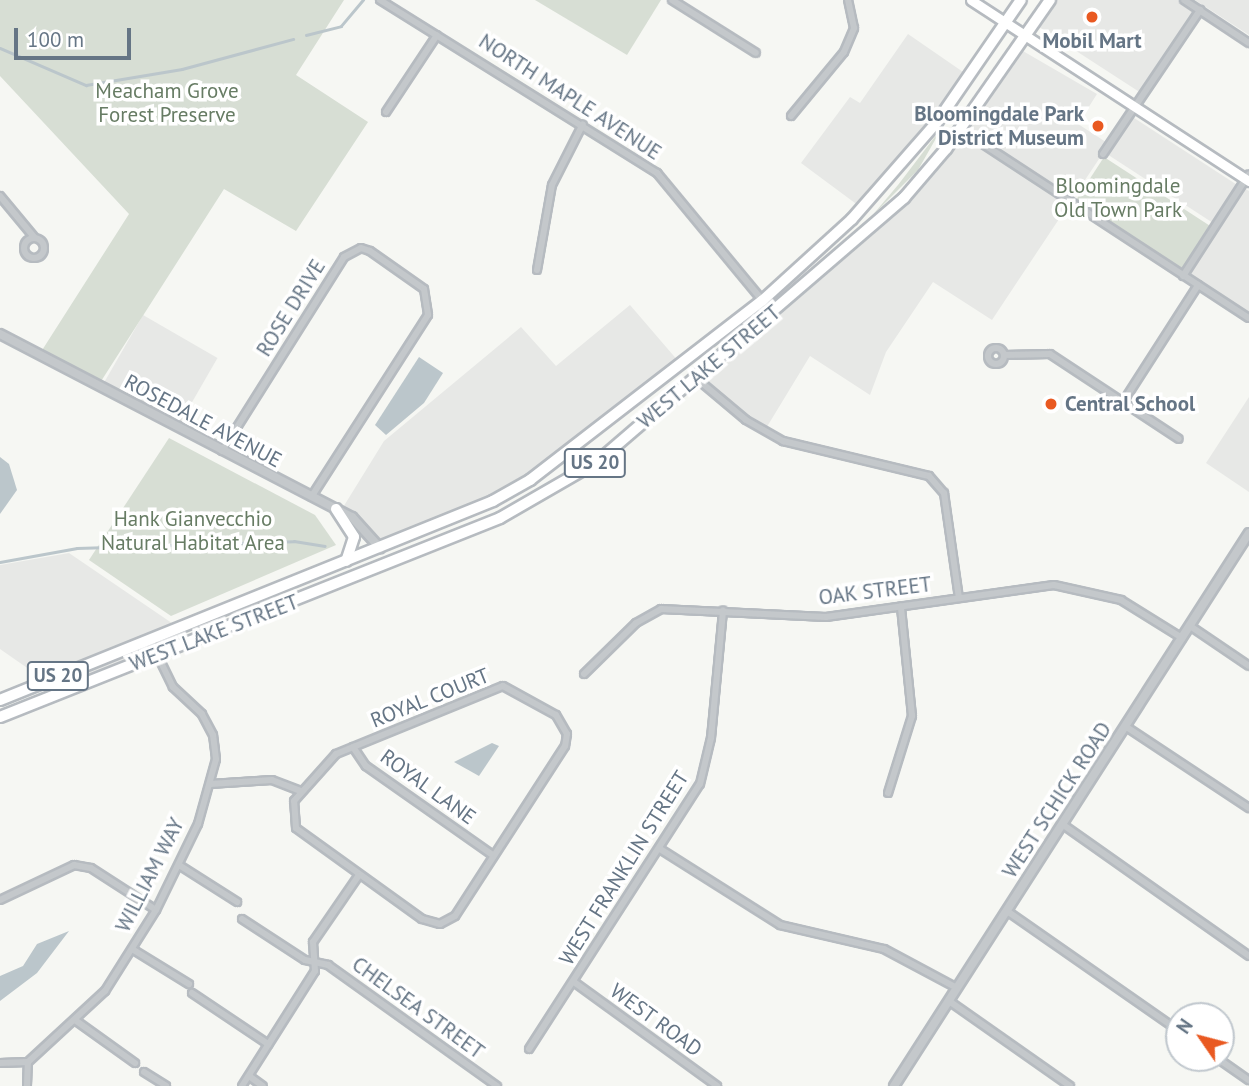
<!DOCTYPE html>
<style>
body{margin:0}
#map{position:relative;width:1249px;height:1086px;overflow:hidden;background:#f6f7f3;font-family:"PT Sans",sans-serif}
div>[style]{position:absolute}
[style*='--x']{left:calc(var(--x)*1px);top:calc(var(--y)*1px);width:calc(var(--w)*1px);rotate:calc(var(--a)*1deg)}
.built>*{inset:0;background:#e7e8e6;transform-origin:0 0}
.green>*{inset:0;background:#d7ded4;transform-origin:0 0}
.water>*{inset:0;background:#bbc6cb}
.stream>*{height:2.5px;margin:-1.25px;padding:0 1.25px;transform-origin:1.25px;border-radius:1.25px;background:#bbc6cb}
.roads{filter:drop-shadow(2px 0 #b6bbc0) drop-shadow(-2px 0 #b6bbc0) drop-shadow(0 2px #b6bbc0) drop-shadow(0 -2px #b6bbc0)}
.minor>*{height:6px;margin:-3px;padding:0 3px;transform-origin:3px;border-radius:3px;background:#c4c8cb}
.minor>.ring{margin:-3px;padding:0;box-sizing:content-box;background:none;border:6px solid #c4c8cb;border-radius:50%}
.tertiary>*{height:8px;margin:-4px;padding:0 4px;transform-origin:4px;border-radius:4px;background:#c4c8cb}
.secondary>*{height:9px;margin:-4.5px;padding:0 4.5px;transform-origin:4.5px;border-radius:4.5px;background:#fff}
.primary>*{height:10px;margin:-5px;padding:0 5px;transform-origin:5px;border-radius:5px;background:#fff}
.dots>*{width:19px;height:19px;translate:-50% -50%;box-sizing:border-box;border:4px solid #fff;border-radius:50%}
span{translate:-50% -50%;white-space:nowrap;text-align:center;line-height:1.15;-webkit-text-stroke:7px #fff;paint-order:stroke}
.shield-label span{padding:2px 5px;background:#fff;border:2px solid;border-radius:5px;-webkit-text-stroke-width:0}
.shield-label{font-size:19px;color:#657585;font-weight:700}
.poi-label{font-size:21px;color:#657585;font-weight:700}
.right{translate:-100% -50%;text-align:right}
.left{translate:0 -50%;text-align:left}
.park-label{font-size:21px;color:#677c64}
.street-label{font-size:21px;color:#657585}
.north{position:absolute;left:1165px;top:1002px;width:70px;height:70px;box-sizing:border-box;background:#fff;border:2px solid #c1c8ce;border-radius:50%;rotate:305deg;font-size:19px;font-weight:700;line-height:28px;text-align:center;color:#657585}
.north::after{content:'';display:block;margin:auto;width:24px;height:32px;background:#e95921;clip-path:polygon(50% 0,100% 100%,50% 72%,0 100%)}
.scale{position:absolute;left:14px;top:28px;width:117px;height:32px;box-sizing:border-box;border:4px solid #657585;border-top:0;padding-left:9px;font-size:21px;line-height:24px;white-space:nowrap;color:#657585;-webkit-text-stroke:5px #fff;paint-order:stroke}
</style>
<div id="map">
<div class="built">
<div style="clip-path:polygon(1047px 0,1187px 0,1199px 8px,1141px 93px,1033px 23px)"></div>
<div style="clip-path:polygon(1195px 0,1249px 0,1249px 35px)"></div>
<div style="clip-path:polygon(908px 34px,966px 74px,898px 168px,859px 206px,801px 163px,850px 97px,860px 103px)"></div>
<div style="clip-path:polygon(1016px 47px,1097px 94px,1078px 124px,1109px 144px,1071px 201px,960px 125px)"></div>
<div style="left:1131px;top:116px;width:128px;height:45px;rotate:33deg"></div>
<div style="clip-path:polygon(959px 129px,1069px 204px,992px 320px,933px 282px,886px 352px,870px 395px,810px 356px,765px 430px,746px 419px,700px 378px,916px 189px)"></div>
<div style="clip-path:polygon(1242px 187px,1249px 191px,1249px 317px,1185px 275px)"></div>
<div style="clip-path:polygon(630px 305px,679px 362px,579px 442px,507px 490px,381px 545px,369px 526px,342px 509px,384px 441px,521px 327px,556px 366px)"></div>
<div style="left:143px;top:315px;width:86px;height:81px;rotate:30deg"></div>
<div style="clip-path:polygon(1249px 397px,1249px 492px,1206px 463px)"></div>
<div style="clip-path:polygon(69px 553px,185px 632px,157px 650px,56px 688px,0 649px,0 565px)"></div>
</div>
<div class="green">
<div style="clip-path:polygon(0 0,344px 0,296px 75px,368px 122px,296px 231px,224px 189px,98px 386px,39px 355px,129px 214px,0 76px)"></div>
<div style="clip-path:polygon(535px 0,661px 0,627px 55px)"></div>
<div style="clip-path:polygon(943px 126px,918px 170px,871px 217px,898px 185px)"></div>
<div style="left:1104px;top:157px;width:128px;height:54px;rotate:33deg"></div>
<div style="clip-path:polygon(169px 438px,315px 515px,336px 545px,171px 616px,89px 560px)"></div>
</div>
<div class="water">
<div style="clip-path:polygon(419px 357px,443px 373px,424px 403px,386px 435px,375px 425px)"></div>
<div style="clip-path:polygon(0 457px,9px 464px,17px 490px,0 514px)"></div>
<div style="clip-path:polygon(492px 743px,499px 746px,479px 776px,454px 762px)"></div>
<div style="clip-path:polygon(69px 931px,37px 973px,0 1001px,0 976px,23px 966px,37px 944px)"></div>
</div>
<div class="stream">
<div style="--x:306;--y:35;--w:36;--a:-14"></div>
<div style="--x:341;--y:26;--w:34;--a:-50"></div>
<div style="--x:0;--y:48;--w:94;--a:23.3"></div>
<div style="--x:86;--y:85;--w:97;--a:-9.5"></div>
<div style="--x:182;--y:69;--w:115;--a:-15.1"></div>
<div style="--x:0;--y:562;--w:78;--a:-10.3"></div>
<div style="--x:77;--y:548;--w:217;--a:-1.8"></div>
<div style="--x:294;--y:541;--w:31;--a:9"></div>
</div>
<div class="roads">
<div class="minor">
<div style="--x:380;--y:0;--w:327;--a:32"></div>
<div style="--x:657;--y:173;--w:180;--a:50.4"></div>
<div style="--x:672;--y:0;--w:99;--a:32.2"></div>
<div style="--x:1184;--y:0;--w:78;--a:33.5"></div>
<div style="--x:386;--y:112;--w:92;--a:-56.5"></div>
<div style="--x:791;--y:116;--w:83;--a:-50.4"></div>
<div style="--x:844;--y:52;--w:26;--a:-67"></div>
<div style="--x:854;--y:28;--w:29;--a:-102"></div>
<div style="--x:960;--y:129;--w:345;--a:33.2"></div>
<div style="--x:1103;--y:154;--w:174;--a:-56"></div>
<div style="--x:0;--y:196;--w:53;--a:50.3"></div>
<div class="ring" style="left:24px;top:238px;width:14px;height:14px"></div>
<div style="--x:537;--y:270;--w:86;--a:-80"></div>
<div style="--x:552;--y:185;--w:68;--a:-63.1"></div>
<div style="--x:1183;--y:276;--w:121;--a:-57.1"></div>
<div class="ring" style="left:988px;top:348px;width:10px;height:10px"></div>
<div style="--x:1004;--y:355;--w:46;--a:-1.2"></div>
<div style="--x:1050;--y:354;--w:154;--a:33.4"></div>
<div style="--x:696;--y:378;--w:65;--a:40"></div>
<div style="--x:746;--y:420;--w:43;--a:29.6"></div>
<div style="--x:783;--y:441;--w:150;--a:13.5"></div>
<div style="--x:929;--y:476;--w:23;--a:49"></div>
<div style="--x:944;--y:493;--w:106;--a:81.9"></div>
<div style="--x:1123;--y:402;--w:139;--a:-57.3"></div>
<div style="--x:222;--y:451;--w:229;--a:-57.8"></div>
<div style="--x:344;--y:257;--w:19;--a:-28"></div>
<div style="--x:361;--y:248;--w:9;--a:18"></div>
<div style="--x:370;--y:251;--w:66;--a:35.1"></div>
<div style="--x:424;--y:289;--w:26;--a:81"></div>
<div style="--x:428;--y:315;--w:216;--a:122.7"></div>
<div style="--x:1190;--y:626;--w:71;--a:34.1"></div>
<div style="--x:584;--y:674;--w:73;--a:-44.4"></div>
<div style="--x:636;--y:623;--w:29;--a:-29"></div>
<div style="--x:661;--y:609;--w:165;--a:2.8"></div>
<div style="--x:826;--y:617;--w:230;--a:-8"></div>
<div style="--x:1054;--y:585;--w:69;--a:12.6"></div>
<div style="--x:1121;--y:600;--w:72;--a:31.9"></div>
<div style="--x:503;--y:686;--w:60;--a:28.7"></div>
<div style="--x:556;--y:715;--w:22;--a:60"></div>
<div style="--x:567;--y:734;--w:12;--a:99"></div>
<div style="--x:565;--y:746;--w:202;--a:122.9"></div>
<div style="--x:455;--y:916;--w:17;--a:152"></div>
<div style="--x:440;--y:924;--w:19;--a:-164"></div>
<div style="--x:422;--y:919;--w:155;--a:-144.2"></div>
<div style="--x:296;--y:828;--w:27;--a:-94"></div>
<div style="--x:294;--y:801;--w:63;--a:-48.2"></div>
<div style="--x:336;--y:754;--w:180;--a:-22.2"></div>
<div style="--x:1125;--y:726;--w:149;--a:33.5"></div>
<div style="--x:353;--y:747;--w:23;--a:56"></div>
<div style="--x:366;--y:766;--w:153;--a:35.1"></div>
<div style="--x:210;--y:784;--w:62;--a:-3.7"></div>
<div style="--x:272;--y:780;--w:31;--a:21"></div>
<div style="--x:888;--y:793;--w:81;--a:-72.7"></div>
<div style="--x:912;--y:716;--w:110;--a:-95.8"></div>
<div style="--x:1062;--y:824;--w:229;--a:35.2"></div>
<div style="--x:660;--y:849;--w:142;--a:32.3"></div>
<div style="--x:780;--y:925;--w:107;--a:13"></div>
<div style="--x:884;--y:949;--w:83;--a:28.1"></div>
<div style="--x:179;--y:865;--w:69;--a:32.5"></div>
<div style="--x:0;--y:900;--w:82;--a:-25.3"></div>
<div style="--x:74;--y:865;--w:17;--a:10"></div>
<div style="--x:91;--y:868;--w:77;--a:32.9"></div>
<div style="--x:1007;--y:911;--w:210;--a:34.9"></div>
<div style="--x:242;--y:919;--w:75;--a:33.1"></div>
<div style="--x:305;--y:960;--w:24;--a:12"></div>
<div style="--x:328;--y:965;--w:208;--a:35.6"></div>
<div style="--x:132;--y:949;--w:67;--a:31.6"></div>
<div style="--x:574;--y:982;--w:177;--a:36"></div>
<div style="--x:192;--y:993;--w:92;--a:33.9"></div>
<div style="--x:949;--y:1001;--w:148;--a:35.1"></div>
<div style="--x:75;--y:1020;--w:74;--a:35.6"></div>
<div style="--x:529;--y:1049;--w:315;--a:-57.2"></div>
<div style="--x:700;--y:784;--w:47;--a:-76.6"></div>
<div style="--x:711;--y:738;--w:128;--a:-84.6"></div>
<div style="--x:1217;--y:1058;--w:39;--a:35"></div>
<div style="--x:0;--y:1063;--w:28;--a:-2"></div>
<div style="--x:28;--y:1062;--w:105;--a:-42.7"></div>
<div style="--x:105;--y:991;--w:96;--a:-57.8"></div>
<div style="--x:156;--y:910;--w:96;--a:-64"></div>
<div style="--x:198;--y:824;--w:67;--a:-74.5"></div>
<div style="--x:216;--y:759;--w:24;--a:-97"></div>
<div style="--x:213;--y:735;--w:24;--a:-118"></div>
<div style="--x:202;--y:714;--w:40;--a:-137"></div>
<div style="--x:173;--y:687;--w:34;--a:-116"></div>
<div style="--x:144;--y:1072;--w:26;--a:32"></div>
<div style="--x:249;--y:1076;--w:17;--a:36"></div>
<div style="--x:27;--y:1086;--w:24;--a:-88"></div>
<div style="--x:242;--y:1086;--w:136;--a:-57.6"></div>
<div style="--x:315;--y:971;--w:29;--a:-94"></div>
<div style="--x:313;--y:942;--w:81;--a:-55.5"></div>
</div>
<div class="tertiary">
<div style="--x:0;--y:334;--w:397;--a:27.5"></div>
<div style="--x:352;--y:517;--w:42;--a:47.9"></div>
<div style="--x:894;--y:1086;--w:657;--a:-57.3"></div>
</div>
<div class="secondary">
<div style="--x:971;--y:0;--w:332;--a:33.1"></div>
</div>
<div class="primary">
<div style="--x:336;--y:509;--w:33;--a:57"></div>
<div style="--x:354;--y:537;--w:25;--a:108"></div>
<div style="--x:0;--y:700;--w:532;--a:-21.98"></div>
<div style="--x:493;--y:501;--w:43;--a:-29.6"></div>
<div style="--x:530;--y:480;--w:294;--a:-37.7"></div>
<div style="--x:763;--y:300;--w:120;--a:-42.3"></div>
<div style="--x:852;--y:219;--w:129;--a:-48.8"></div>
<div style="--x:937;--y:122;--w:148;--a:-55.5"></div>
<div style="--x:0;--y:717;--w:538;--a:-21.7"></div>
<div style="--x:500;--y:518;--w:112;--a:-30"></div>
<div style="--x:597;--y:462;--w:405;--a:-40.7"></div>
<div style="--x:904;--y:198;--w:65;--a:-49.4"></div>
<div style="--x:946;--y:149;--w:182;--a:-55.1"></div>
</div>
</div>
<div class="dots">
<div style="left:1092px;top:17px;background:#e95921"></div>
<div style="left:1098px;top:126px;background:#e95921"></div>
<div style="left:1051px;top:404px;background:#e95921"></div>
</div>
<div class="shield-label">
<span style="left:595px;top:463px">US 20</span>
<span style="left:58px;top:676px">US 20</span>
</div>
<div class="poi-label">
<span style="left:1092px;top:41px">Mobil Mart</span>
<span class="right" style="left:1084px;top:126px">Bloomingdale Park<br>District Museum</span>
<span class="left" style="left:1065px;top:404px">Central School</span>
</div>
<div class="park-label">
<span style="left:167px;top:103px">Meacham Grove<br>Forest Preserve</span>
<span style="left:1118px;top:198px">Bloomingdale<br>Old Town Park</span>
<span style="left:193px;top:531px">Hank Gianvecchio<br>Natural Habitat Area</span>
</div>
<div class="street-label">
<span style="left:570px;top:97px;rotate:33deg">NORTH MAPLE AVENUE</span>
<span style="left:291px;top:308px;rotate:-58deg">ROSE DRIVE</span>
<span style="left:709px;top:367px;rotate:-40deg">WEST LAKE STREET</span>
<span style="left:203px;top:421px;rotate:28deg">ROSEDALE AVENUE</span>
<span style="left:875px;top:591px;rotate:-7deg">OAK STREET</span>
<span style="left:214px;top:633px;rotate:-21deg">WEST LAKE STREET</span>
<span style="left:430px;top:698px;rotate:-22deg">ROYAL COURT</span>
<span style="left:428px;top:787px;rotate:36deg">ROYAL LANE</span>
<span style="left:1057px;top:800px;rotate:-57deg">WEST SCHICK ROAD</span>
<span style="left:624px;top:868px;rotate:-58deg">WEST FRANKLIN STREET</span>
<span style="left:150px;top:875px;rotate:-63deg">WILLIAM WAY</span>
<span style="left:418px;top:1008px;rotate:36deg">CHELSEA STREET</span>
<span style="left:656px;top:1020px;rotate:36deg">WEST ROAD</span>
</div>
<div class="north">N</div>
<div class="scale">100 m</div>
</div>
